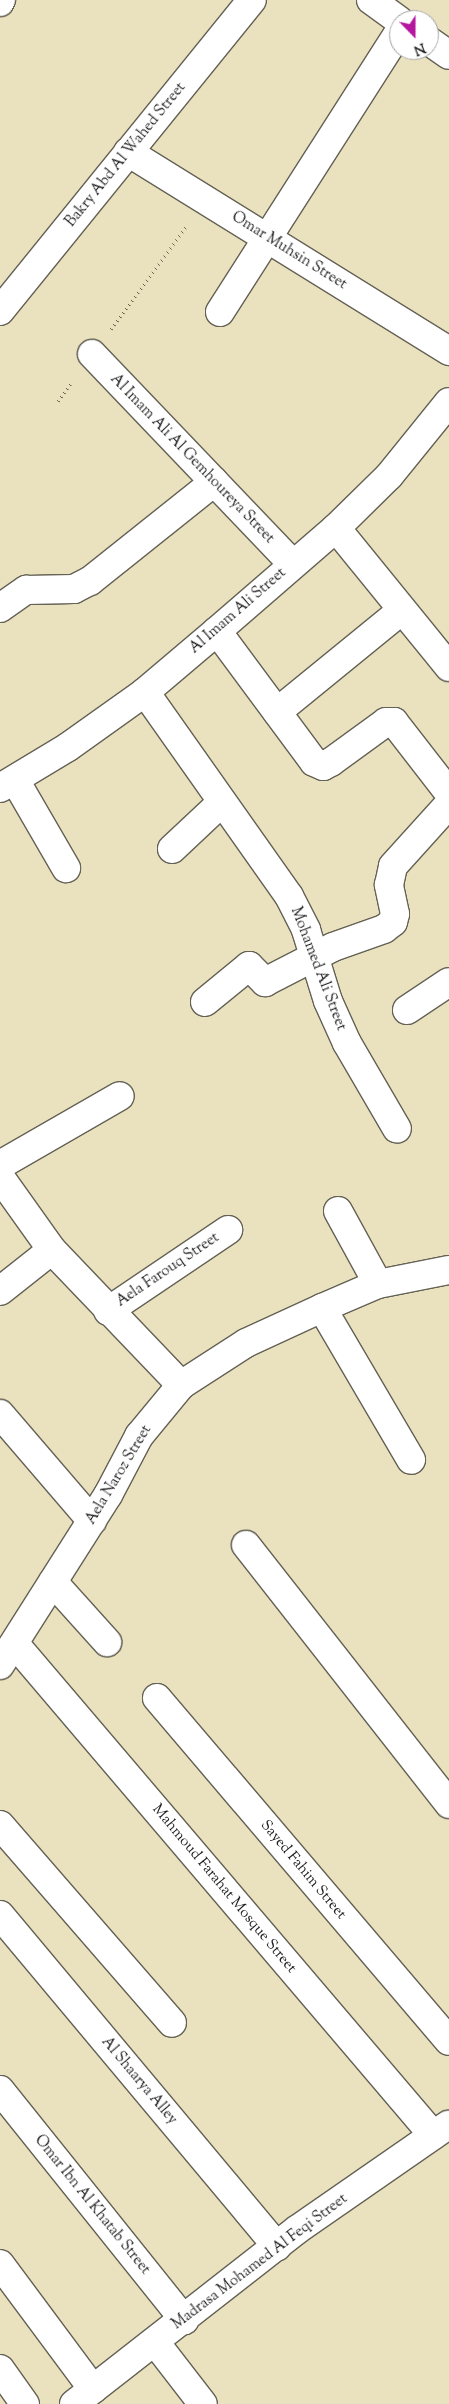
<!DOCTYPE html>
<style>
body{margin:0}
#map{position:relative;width:449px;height:2404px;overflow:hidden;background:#eae2bf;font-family:"Sorts Mill Goudy",serif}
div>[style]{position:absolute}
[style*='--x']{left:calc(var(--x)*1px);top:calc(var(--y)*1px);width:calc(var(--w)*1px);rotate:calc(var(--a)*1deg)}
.path>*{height:3px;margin-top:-1.5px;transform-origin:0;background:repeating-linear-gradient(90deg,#646155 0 1px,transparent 0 5px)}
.roads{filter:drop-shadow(1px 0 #646155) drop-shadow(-1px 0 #646155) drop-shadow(0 1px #646155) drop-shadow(0 -1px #646155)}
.minor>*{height:28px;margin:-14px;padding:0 14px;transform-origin:14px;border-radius:14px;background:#fff}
span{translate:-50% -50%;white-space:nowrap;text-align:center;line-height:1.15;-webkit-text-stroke:4px #fff;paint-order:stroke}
.street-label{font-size:15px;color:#1c1c1c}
.north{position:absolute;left:389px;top:10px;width:50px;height:50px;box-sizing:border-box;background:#fff;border:1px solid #a4a4a4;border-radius:50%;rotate:158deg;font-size:14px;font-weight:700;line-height:20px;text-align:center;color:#1c1c1c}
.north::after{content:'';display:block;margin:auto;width:18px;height:22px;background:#b5179e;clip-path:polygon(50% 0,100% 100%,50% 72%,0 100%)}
</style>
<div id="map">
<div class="path">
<div style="--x:111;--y:329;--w:127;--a:-53.7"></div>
<div style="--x:58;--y:401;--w:24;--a:-54"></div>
</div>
<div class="roads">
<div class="minor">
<div style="--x:371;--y:0;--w:34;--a:36"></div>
<div style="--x:0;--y:2;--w:2;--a:-63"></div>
<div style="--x:429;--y:41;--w:24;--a:35"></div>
<div style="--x:128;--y:152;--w:378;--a:31.8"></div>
<div style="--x:0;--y:311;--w:400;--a:-51"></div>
<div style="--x:220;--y:312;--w:332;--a:-57.4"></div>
<div style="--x:92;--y:354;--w:291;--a:46.3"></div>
<div style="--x:336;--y:528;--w:179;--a:50.9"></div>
<div style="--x:0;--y:608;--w:32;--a:-35"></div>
<div style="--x:26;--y:590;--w:48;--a:-1.2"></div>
<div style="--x:74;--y:589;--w:18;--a:-27"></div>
<div style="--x:90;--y:581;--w:159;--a:-38.6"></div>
<div style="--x:217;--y:631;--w:163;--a:53.5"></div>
<div style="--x:314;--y:762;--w:10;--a:24"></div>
<div style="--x:323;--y:766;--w:9;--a:-27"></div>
<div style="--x:331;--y:762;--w:68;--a:-36"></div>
<div style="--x:386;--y:722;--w:8;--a:0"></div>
<div style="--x:394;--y:722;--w:90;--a:52.2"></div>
<div style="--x:145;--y:692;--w:250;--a:54.8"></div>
<div style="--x:289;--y:896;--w:38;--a:63"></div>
<div style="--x:306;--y:930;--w:74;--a:72.8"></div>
<div style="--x:328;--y:1001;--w:46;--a:65.7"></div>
<div style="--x:347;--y:1043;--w:99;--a:59.8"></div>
<div style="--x:277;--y:712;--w:161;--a:-39.2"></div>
<div style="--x:15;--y:780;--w:102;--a:59.9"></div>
<div style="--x:0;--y:788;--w:79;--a:-31.1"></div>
<div style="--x:68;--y:747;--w:95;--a:-35.5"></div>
<div style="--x:145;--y:692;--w:94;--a:-40.3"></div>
<div style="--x:217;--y:631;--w:157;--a:-40.9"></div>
<div style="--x:336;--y:528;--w:74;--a:-44.5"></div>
<div style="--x:389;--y:476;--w:95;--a:-51"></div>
<div style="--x:172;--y:849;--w:67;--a:-43.2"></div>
<div style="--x:205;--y:1002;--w:57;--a:-39.3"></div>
<div style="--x:249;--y:966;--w:23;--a:45"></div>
<div style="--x:265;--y:982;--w:76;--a:-27.2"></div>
<div style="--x:333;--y:947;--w:54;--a:-19.4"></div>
<div style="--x:384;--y:929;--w:11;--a:-38"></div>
<div style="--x:393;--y:922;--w:8;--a:-76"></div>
<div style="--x:395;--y:914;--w:30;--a:-102"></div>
<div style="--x:389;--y:885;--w:19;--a:-78"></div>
<div style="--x:393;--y:866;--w:84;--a:-47.9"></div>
<div style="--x:407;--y:1010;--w:50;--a:-33.7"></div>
<div style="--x:0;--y:1165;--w:138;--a:-29.9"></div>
<div style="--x:0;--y:1177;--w:90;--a:54.5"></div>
<div style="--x:52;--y:1250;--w:187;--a:46.3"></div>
<div style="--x:338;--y:1211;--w:83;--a:61.3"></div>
<div style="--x:0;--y:1291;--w:66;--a:-38.3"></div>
<div style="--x:322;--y:1308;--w:176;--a:59.6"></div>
<div style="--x:108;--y:1311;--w:145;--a:-34"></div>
<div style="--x:0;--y:1414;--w:141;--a:49.3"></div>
<div style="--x:246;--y:1545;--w:329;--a:51.9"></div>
<div style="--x:53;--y:1582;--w:81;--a:48"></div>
<div style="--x:15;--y:1644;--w:645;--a:49.59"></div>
<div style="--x:0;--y:1665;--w:201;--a:-57.6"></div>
<div style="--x:108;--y:1495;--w:67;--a:-62.3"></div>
<div style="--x:139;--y:1436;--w:66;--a:-50.5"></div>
<div style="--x:181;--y:1385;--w:77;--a:-32.9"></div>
<div style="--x:246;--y:1343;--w:84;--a:-24.7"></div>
<div style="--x:322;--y:1308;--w:61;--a:-23.2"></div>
<div style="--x:378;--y:1284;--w:72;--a:-11.2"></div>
<div style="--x:157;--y:1698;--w:450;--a:49.6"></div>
<div style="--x:0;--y:1825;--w:262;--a:49"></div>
<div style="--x:0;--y:1915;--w:432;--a:50.1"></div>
<div style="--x:0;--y:2090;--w:295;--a:51.3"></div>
<div style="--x:0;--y:2264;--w:156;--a:53.4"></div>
<div style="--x:155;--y:2342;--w:78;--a:52.3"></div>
<div style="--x:0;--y:2369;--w:43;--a:54.5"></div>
<div style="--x:74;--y:2404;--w:284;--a:-38"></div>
<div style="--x:298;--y:2229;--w:183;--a:-34.7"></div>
</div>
</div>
<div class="street-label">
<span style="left:126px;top:155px;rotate:-51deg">Bakry Abd Al Wahed Street</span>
<span style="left:289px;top:251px;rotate:32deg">Omar Muhsin Street</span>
<span style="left:192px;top:459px;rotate:46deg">Al Imam Ali Al Gemhoureya Street</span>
<span style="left:238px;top:611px;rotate:-41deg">Al Imam Ali Street</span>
<span style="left:318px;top:969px;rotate:69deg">Mohamed Ali Street</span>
<span style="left:168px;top:1270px;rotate:-34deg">Aela Farouq Street</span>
<span style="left:119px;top:1475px;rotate:-59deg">Aela Naroz Street</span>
<span style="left:303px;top:1870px;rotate:50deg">Sayed Fahim Street</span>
<span style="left:224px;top:1889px;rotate:50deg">Mahmoud Farahat Mosque Street</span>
<span style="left:139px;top:2081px;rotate:50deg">Al Shaarya Alley</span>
<span style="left:92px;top:2205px;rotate:51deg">Omar Ibn Al Khatab Street</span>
<span style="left:260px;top:2262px;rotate:-37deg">Madrasa Mohamed Al Feqi Street</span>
</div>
<div class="north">N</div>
</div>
